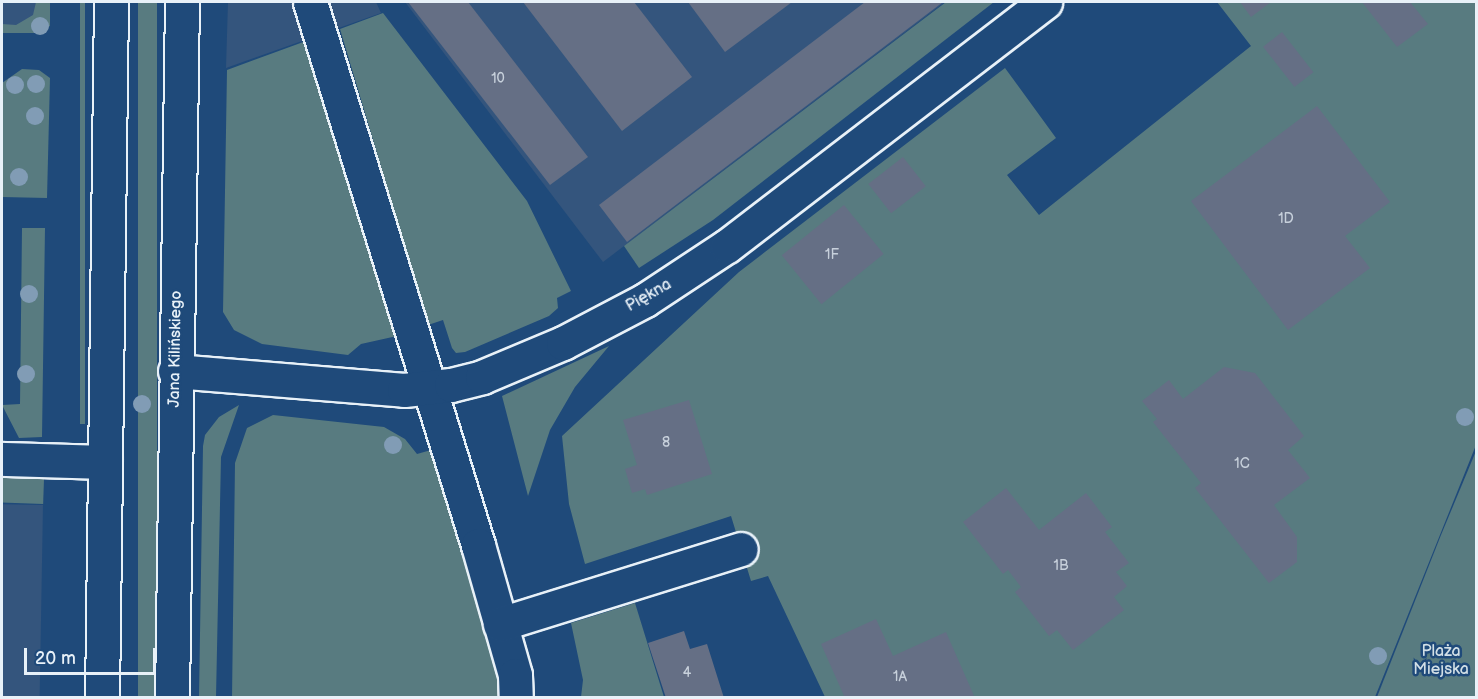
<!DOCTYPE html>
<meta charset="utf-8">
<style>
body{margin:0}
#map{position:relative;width:1478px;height:699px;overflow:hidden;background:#1f4a7a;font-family:"Balsamiq Sans",sans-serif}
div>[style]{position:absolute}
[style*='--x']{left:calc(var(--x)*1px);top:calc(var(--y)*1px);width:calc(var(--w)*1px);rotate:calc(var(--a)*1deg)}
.built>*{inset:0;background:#34557d;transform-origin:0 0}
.green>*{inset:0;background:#587b80;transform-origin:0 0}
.building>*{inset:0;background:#656f85;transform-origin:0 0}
.roads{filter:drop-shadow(2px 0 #e8f1f8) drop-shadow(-2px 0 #e8f1f8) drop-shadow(0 2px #e8f1f8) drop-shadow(0 -2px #e8f1f8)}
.minor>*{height:33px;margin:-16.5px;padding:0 16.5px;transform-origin:16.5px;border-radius:16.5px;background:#1f4a7a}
.trees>*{width:18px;height:18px;margin:-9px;border-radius:50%;background:#819cb5}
span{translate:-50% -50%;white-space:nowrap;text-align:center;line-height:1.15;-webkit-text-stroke:5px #1f4a7a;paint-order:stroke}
.number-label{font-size:14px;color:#c7d0db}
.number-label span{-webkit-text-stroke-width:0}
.street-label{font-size:16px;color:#e8f1f8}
.park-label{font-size:16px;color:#d2dfe6}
.frame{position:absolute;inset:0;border:3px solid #e8f1f8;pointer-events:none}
.scale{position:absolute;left:24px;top:648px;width:132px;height:27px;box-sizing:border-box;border:3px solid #e8f1f8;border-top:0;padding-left:8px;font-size:18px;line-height:21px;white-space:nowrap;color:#e8f1f8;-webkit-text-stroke:4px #1f4a7a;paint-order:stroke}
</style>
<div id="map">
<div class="built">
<div style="left:2px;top:2px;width:47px;height:26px"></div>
<div style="clip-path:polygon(228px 2px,376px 2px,381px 13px,226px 68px)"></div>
<div style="clip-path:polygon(405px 2px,945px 2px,603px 262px)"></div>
<div style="left:43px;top:505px;width:192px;height:41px;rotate:91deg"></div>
</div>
<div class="green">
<div style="clip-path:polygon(36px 2px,50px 2px,50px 26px,37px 33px,2px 33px,2px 24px,16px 25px,33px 15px)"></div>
<div style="left:80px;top:2px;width:5px;height:422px"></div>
<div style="left:138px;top:2px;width:19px;height:696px"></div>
<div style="clip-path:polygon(946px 2px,994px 2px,713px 220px,639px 268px,624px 246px)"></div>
<div style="clip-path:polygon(1217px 2px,1476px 2px,1476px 445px,1375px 697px,825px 697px,768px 576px,751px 581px,731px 516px,585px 564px,569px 504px,562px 436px,739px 272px,1005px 68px,1056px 138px,1007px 175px,1039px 215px,1251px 46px)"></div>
<div style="clip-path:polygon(383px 13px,527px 201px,571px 291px,557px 298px,558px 308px,549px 316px,465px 352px,456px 353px,452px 348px,443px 320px,428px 325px,340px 29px)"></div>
<div style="clip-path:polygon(306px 41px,397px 336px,361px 344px,348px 355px,262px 344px,234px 330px,223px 312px,227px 70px)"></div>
<div style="clip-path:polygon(22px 69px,39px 70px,50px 78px,47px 198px,2px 197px,2px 83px)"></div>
<div style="clip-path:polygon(22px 228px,45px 228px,42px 437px,19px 438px,2px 405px,20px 404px)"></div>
<div style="clip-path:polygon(609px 346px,575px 387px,550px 430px,528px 496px,502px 396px)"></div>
<div style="clip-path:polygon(239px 405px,221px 457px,216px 697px,199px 697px,203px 446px,205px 435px,219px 417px)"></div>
<div style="clip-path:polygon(273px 415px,384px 427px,405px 439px,417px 454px,431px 450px,494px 659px,501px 697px,232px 698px,235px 463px,247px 428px)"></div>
<div style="clip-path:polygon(1476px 451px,1476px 697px,1377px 697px,1441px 535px)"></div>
<div style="left:44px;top:479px;width:25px;height:42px;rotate:92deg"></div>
<div style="clip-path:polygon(635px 603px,664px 697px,581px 697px,583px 680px,571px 623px)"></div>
</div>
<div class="building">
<div style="clip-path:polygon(408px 2px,468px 2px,588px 157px,550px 185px)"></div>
<div style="clip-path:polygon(523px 2px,634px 2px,692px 77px,622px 131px)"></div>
<div style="clip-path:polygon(688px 2px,792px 2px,725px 52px)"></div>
<div style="clip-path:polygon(865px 2px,943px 2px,627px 242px,599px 205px)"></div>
<div style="clip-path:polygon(1240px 2px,1271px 2px,1251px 17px)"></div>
<div style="clip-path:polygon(1362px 2px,1410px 2px,1428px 24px,1397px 47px)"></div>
<div style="left:1282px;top:32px;width:51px;height:24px;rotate:52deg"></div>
<div style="clip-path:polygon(1317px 106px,1390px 202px,1345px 236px,1370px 268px,1288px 330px,1191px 201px)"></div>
<div style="left:903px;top:157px;width:37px;height:44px;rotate:52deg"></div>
<div style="left:844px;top:205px;width:63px;height:80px;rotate:51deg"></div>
<div style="clip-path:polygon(1224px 367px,1255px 373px,1304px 436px,1288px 450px,1310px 478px,1274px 505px,1297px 537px,1297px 562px,1269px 583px,1195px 488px,1201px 483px,1153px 422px,1157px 419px,1142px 401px,1169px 380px,1183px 399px)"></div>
<div style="clip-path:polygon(689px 400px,712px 474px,647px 495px,645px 489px,632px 493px,625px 469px,637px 465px,623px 420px)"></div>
<div style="clip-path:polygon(1006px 488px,1039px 530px,1086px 493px,1112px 527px,1105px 532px,1129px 563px,1116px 572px,1127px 586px,1114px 597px,1124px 610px,1073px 650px,1057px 630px,1049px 636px,1015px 592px,1021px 587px,1008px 570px,1003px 574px,963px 522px)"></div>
<div style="clip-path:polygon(876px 619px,893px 656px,946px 632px,975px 698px,845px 698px,821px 644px)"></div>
<div style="clip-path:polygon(684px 631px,690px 649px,707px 644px,724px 698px,666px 698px,648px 643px)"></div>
</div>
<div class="roads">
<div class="minor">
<div style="--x:310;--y:2;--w:568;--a:72.81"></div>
<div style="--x:478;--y:545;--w:135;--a:74.1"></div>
<div style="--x:515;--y:675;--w:23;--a:88"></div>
<div style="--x:175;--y:371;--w:230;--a:4.7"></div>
<div style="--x:404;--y:390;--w:47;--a:-6.1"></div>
<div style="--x:451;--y:385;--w:32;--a:-14"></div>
<div style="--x:482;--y:377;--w:88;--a:-22.8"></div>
<div style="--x:563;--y:343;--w:93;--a:-27.7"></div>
<div style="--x:645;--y:300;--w:98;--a:-33.4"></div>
<div style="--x:727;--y:246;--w:401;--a:-37.5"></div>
<div style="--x:2;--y:459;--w:103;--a:1.7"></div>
<div style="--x:500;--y:624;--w:252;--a:-17.3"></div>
<div style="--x:102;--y:698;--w:696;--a:-89.26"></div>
<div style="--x:172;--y:698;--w:696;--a:-89.18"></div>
</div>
</div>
<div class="trees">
<div style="left:40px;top:26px"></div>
<div style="left:36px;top:84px"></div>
<div style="left:15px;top:85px"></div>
<div style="left:35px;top:116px"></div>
<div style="left:19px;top:177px"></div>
<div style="left:29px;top:294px"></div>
<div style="left:26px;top:374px"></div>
<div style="left:142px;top:404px"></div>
<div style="left:1465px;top:417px"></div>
<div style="left:393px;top:445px"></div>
<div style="left:1378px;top:656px"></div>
</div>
<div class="number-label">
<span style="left:498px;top:79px">10</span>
<span style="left:1286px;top:219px">1D</span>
<span style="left:832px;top:255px">1F</span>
<span style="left:666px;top:443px">8</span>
<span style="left:1242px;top:464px">1C</span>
<span style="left:1061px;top:566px">1B</span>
<span style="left:687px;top:673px">4</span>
<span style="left:900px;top:677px">1A</span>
</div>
<div class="street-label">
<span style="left:649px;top:296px;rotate:-30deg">Piękna</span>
<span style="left:176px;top:349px;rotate:-89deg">Jana Kilińskiego</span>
</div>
<div class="park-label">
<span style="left:1441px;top:661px">Plaża<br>Miejska</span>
</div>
<div class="frame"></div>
<div class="scale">20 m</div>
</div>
